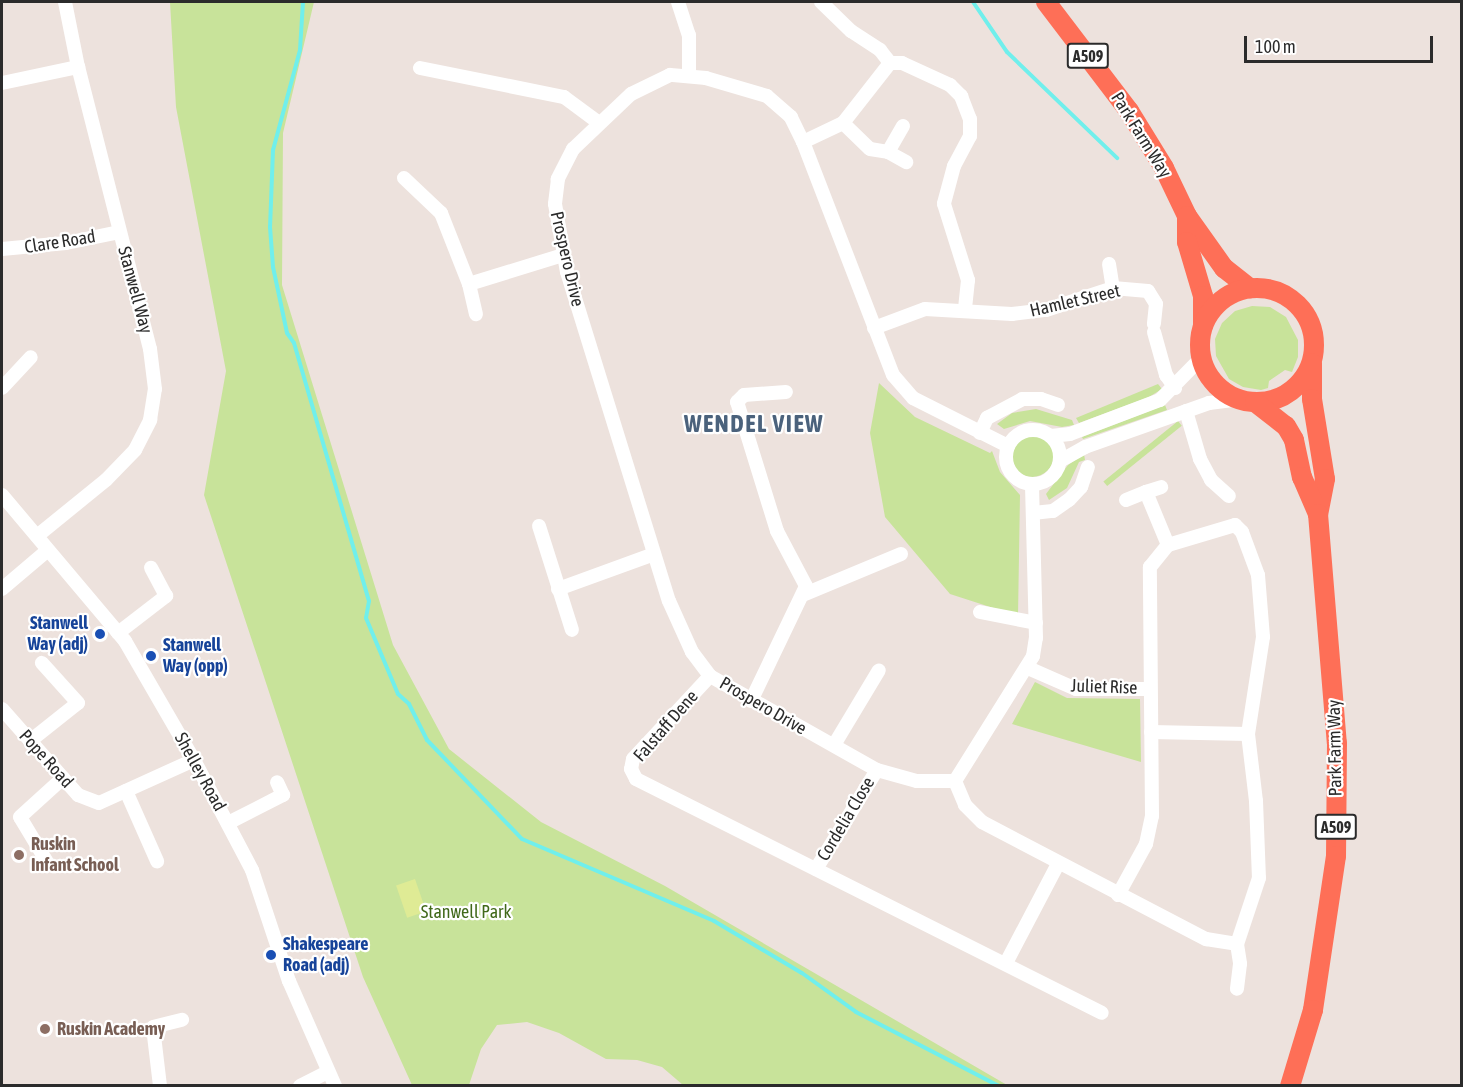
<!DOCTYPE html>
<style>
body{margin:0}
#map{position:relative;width:1463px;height:1087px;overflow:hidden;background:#ede2dd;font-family:"Asap Condensed",sans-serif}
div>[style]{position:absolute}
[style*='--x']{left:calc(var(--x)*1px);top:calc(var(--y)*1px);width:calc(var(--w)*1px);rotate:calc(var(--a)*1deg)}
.green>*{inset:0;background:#c8e39a;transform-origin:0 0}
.round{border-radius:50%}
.pitch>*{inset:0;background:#dfeb95;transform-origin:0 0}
.stream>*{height:4px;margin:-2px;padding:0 2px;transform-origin:2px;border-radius:2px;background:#70efec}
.minor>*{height:14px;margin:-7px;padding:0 7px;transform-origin:7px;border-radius:7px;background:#fff}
.minor>.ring{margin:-7px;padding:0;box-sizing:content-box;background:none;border:14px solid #fff;border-radius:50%}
.highway>*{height:20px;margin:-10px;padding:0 10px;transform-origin:10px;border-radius:10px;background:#fe6f57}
.highway>.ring{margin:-10px;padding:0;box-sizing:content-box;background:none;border:20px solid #fe6f57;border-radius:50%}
.dots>*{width:16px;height:16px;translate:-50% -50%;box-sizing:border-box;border:3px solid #fff;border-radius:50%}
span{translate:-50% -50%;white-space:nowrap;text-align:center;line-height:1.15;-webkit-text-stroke:4.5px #fff;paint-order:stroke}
.shield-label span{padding:2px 4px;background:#fff;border:2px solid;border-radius:4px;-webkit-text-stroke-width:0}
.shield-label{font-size:16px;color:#2b2b2b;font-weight:700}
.street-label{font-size:18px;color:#2b2b2b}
.transit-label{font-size:18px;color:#164399;font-weight:700}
.right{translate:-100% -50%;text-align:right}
.left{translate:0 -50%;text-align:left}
.education-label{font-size:18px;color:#785e54;font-weight:700}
.park-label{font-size:18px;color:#41691a}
.district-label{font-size:24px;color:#4b627c;font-weight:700;letter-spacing:1.5px}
.frame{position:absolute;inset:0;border:3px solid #2b2b2b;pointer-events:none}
.scale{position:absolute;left:1244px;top:36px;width:189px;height:27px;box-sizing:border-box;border:3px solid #2b2b2b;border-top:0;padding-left:8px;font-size:18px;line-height:21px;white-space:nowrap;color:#2b2b2b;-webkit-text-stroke:4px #fff;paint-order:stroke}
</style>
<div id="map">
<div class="green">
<div style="clip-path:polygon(170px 2px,314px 2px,283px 133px,282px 285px,393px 645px,449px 749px,541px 822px,665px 886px,1007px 1085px,683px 1085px,662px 1067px,637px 1060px,606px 1059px,559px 1033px,527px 1022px,497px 1025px,481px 1049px,469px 1085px,412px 1085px,363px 977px,204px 495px,226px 371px,176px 107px)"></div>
<div style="clip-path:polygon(1252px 306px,1270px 307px,1286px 317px,1298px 340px,1298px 357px,1292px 372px,1285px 370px,1269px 381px,1268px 388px,1261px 390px,1243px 387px,1229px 379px,1216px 356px,1215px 339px,1222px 323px,1235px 311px)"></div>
<div style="clip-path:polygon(879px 383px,915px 417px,990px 453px,992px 451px,1000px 472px,1020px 495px,1018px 616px,950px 594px,885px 517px,870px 433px)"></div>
<div style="clip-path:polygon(1158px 384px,1162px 389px,1149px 397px,1079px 423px,1076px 418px)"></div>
<div style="clip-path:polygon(1165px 405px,1167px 410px,1083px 439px,1082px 437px)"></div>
<div style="clip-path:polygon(1036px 409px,1072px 420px,1074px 425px,1062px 427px,1030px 421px,1004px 429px,997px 424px,1012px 413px)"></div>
<div style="left:1178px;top:421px;width:6px;height:96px;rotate:51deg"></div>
<div class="round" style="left:1010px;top:433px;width:44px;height:44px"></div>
<div style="clip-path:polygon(1084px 454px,1085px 460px,1079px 462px,1067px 488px,1049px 500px,1046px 494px,1052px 486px,1068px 465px)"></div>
<div style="clip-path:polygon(1035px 682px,1067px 698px,1140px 699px,1141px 762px,1012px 724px)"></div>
</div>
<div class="pitch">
<div style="left:415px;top:879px;width:34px;height:20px;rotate:71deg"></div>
</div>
<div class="stream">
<div style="--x:303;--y:2;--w:48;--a:93.6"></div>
<div style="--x:300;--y:50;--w:104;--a:105.1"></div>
<div style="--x:273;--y:150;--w:77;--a:92.2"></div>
<div style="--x:270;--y:227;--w:40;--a:85.7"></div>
<div style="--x:273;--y:267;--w:67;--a:78"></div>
<div style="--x:287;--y:333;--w:12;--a:55"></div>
<div style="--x:294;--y:343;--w:269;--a:73.8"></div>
<div style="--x:369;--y:601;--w:17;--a:100"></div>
<div style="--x:366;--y:618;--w:82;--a:67.2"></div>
<div style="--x:398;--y:694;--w:15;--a:42"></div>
<div style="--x:409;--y:704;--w:40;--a:63.4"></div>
<div style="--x:427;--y:740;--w:137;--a:46.2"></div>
<div style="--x:522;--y:839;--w:209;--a:23.1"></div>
<div style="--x:714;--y:921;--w:102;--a:30.6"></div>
<div style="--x:802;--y:973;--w:67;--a:35.8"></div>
<div style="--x:856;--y:1012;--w:161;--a:27.4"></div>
<div style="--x:973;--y:2;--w:60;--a:55.8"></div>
<div style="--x:1007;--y:52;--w:153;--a:43.9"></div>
</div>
<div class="minor">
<div style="--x:678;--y:2;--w:35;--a:72"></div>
<div style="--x:689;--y:35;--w:40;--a:90"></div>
<div style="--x:821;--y:2;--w:42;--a:44"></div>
<div style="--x:851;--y:31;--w:35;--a:33"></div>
<div style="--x:880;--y:50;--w:16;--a:52"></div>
<div style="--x:420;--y:68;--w:147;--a:11.4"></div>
<div style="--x:564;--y:97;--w:44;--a:36.6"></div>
<div style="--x:2;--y:83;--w:78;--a:-11.9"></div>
<div style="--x:843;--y:123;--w:37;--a:44"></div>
<div style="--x:870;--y:149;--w:18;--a:9"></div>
<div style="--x:888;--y:152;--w:21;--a:29"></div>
<div style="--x:803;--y:142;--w:44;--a:-25.4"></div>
<div style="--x:843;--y:123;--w:76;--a:-51.9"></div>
<div style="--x:890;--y:63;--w:12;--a:0"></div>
<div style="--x:902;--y:63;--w:53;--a:24.6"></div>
<div style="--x:950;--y:85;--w:16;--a:45"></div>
<div style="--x:961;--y:96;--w:25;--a:69"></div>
<div style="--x:970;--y:119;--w:17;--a:90"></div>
<div style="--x:970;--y:136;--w:34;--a:118"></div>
<div style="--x:954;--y:166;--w:39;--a:105"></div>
<div style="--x:944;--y:204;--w:80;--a:72.5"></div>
<div style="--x:968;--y:280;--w:29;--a:96"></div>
<div style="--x:888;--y:152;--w:30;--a:-60"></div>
<div style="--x:404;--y:178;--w:51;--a:43.4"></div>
<div style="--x:441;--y:213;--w:76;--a:68.5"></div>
<div style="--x:469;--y:284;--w:98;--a:-17.1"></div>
<div style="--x:2;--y:249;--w:64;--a:-5.4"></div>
<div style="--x:66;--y:243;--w:54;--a:-11.7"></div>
<div style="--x:1109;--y:264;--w:24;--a:81"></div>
<div style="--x:469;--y:284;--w:31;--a:77"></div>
<div style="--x:874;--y:328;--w:54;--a:-20.4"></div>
<div style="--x:925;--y:309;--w:87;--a:3.3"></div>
<div style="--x:1012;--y:314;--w:34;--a:-7"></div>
<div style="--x:1046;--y:310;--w:71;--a:-18.2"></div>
<div style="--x:1113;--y:288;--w:35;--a:5"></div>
<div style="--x:1148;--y:291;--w:15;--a:58"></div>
<div style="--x:1156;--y:304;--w:20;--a:96"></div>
<div style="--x:1154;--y:332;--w:45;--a:74.4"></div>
<div style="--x:1166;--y:375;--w:16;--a:55"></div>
<div style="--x:2;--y:388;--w:42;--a:-46.9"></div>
<div style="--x:1186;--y:411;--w:50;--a:73.7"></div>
<div style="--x:1200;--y:459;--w:24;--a:62"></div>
<div style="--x:1211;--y:480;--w:24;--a:42"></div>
<div class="ring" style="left:1006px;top:430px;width:40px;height:40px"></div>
<div style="--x:980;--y:433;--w:17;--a:-65"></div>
<div style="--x:987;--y:418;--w:40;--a:-28"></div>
<div style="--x:1022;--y:399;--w:19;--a:0"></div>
<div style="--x:1041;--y:399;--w:18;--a:19"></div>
<div style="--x:1051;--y:436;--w:19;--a:-6"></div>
<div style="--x:1070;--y:434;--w:96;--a:-20.7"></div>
<div style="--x:1160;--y:400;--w:59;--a:-45.7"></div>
<div style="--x:1008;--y:446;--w:106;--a:-153.2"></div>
<div style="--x:913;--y:398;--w:30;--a:-131"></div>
<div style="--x:893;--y:375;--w:250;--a:-111.1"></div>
<div style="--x:803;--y:142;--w:28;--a:-116"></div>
<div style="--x:791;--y:117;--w:32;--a:-139"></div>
<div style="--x:767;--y:96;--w:64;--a:-163.6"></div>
<div style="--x:706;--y:78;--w:36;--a:-175"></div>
<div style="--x:670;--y:75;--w:43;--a:154"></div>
<div style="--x:631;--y:94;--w:80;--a:136.5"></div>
<div style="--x:573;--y:149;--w:34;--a:117"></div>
<div style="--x:558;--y:179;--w:25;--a:97"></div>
<div style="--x:555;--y:204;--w:69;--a:80"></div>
<div style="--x:567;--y:272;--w:344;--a:72.8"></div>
<div style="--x:669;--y:601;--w:56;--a:65.7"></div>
<div style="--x:692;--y:652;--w:30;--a:53"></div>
<div style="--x:710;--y:676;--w:192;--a:29.4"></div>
<div style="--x:877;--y:770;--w:41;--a:15.4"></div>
<div style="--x:917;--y:781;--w:38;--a:0"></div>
<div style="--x:955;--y:781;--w:147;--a:-58"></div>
<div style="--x:1033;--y:656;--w:18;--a:-81"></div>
<div style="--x:1036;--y:638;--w:154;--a:-91.5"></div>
<div style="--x:1060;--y:461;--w:29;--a:-29"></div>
<div style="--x:1085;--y:447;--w:132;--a:-19.5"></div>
<div style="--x:1209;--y:403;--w:32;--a:-7"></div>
<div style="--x:1146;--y:492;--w:16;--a:-18"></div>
<div style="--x:2;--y:495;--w:191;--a:49.9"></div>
<div style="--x:125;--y:641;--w:138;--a:59.9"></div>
<div style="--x:194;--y:760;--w:124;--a:62.2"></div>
<div style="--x:252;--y:870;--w:117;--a:71.6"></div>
<div style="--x:289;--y:981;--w:115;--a:66.3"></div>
<div style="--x:1126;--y:500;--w:22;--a:-22"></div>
<div style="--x:1146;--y:492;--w:57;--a:67.5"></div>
<div style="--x:1033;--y:513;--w:20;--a:-6"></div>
<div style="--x:1053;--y:511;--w:19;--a:-35"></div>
<div style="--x:1069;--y:500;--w:18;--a:-47"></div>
<div style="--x:1081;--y:487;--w:21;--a:-71"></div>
<div style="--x:539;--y:526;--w:109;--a:72.4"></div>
<div style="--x:37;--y:536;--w:89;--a:-39.1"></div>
<div style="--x:106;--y:480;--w:42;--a:-46"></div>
<div style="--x:135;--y:450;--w:34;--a:-63"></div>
<div style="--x:150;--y:420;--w:31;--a:-81"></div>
<div style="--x:155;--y:389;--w:40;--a:-97.1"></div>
<div style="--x:150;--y:349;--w:291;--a:-104.3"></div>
<div style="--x:78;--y:67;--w:66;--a:-101.3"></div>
<div style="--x:2;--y:589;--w:60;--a:-40.3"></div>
<div style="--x:558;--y:589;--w:102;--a:-20"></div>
<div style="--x:805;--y:594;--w:104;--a:-22.6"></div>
<div style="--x:980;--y:612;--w:57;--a:11.1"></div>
<div style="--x:118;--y:633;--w:61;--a:-37.6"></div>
<div style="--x:166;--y:596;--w:32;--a:-118"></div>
<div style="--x:1028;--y:668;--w:52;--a:23.6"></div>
<div style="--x:1076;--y:689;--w:73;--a:0"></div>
<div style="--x:710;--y:676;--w:113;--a:132.9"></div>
<div style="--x:633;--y:759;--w:10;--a:101"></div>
<div style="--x:631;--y:769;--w:11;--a:63"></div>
<div style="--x:636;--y:779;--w:521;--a:26.66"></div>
<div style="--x:751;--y:701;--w:127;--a:-64.4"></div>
<div style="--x:806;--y:586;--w:62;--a:-117.8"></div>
<div style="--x:777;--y:531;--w:135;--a:-107.2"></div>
<div style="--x:737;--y:402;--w:10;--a:-45"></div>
<div style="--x:744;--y:395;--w:42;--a:-4.1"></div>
<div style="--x:2;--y:709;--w:115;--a:48.5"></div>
<div style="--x:78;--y:795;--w:22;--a:21"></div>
<div style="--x:99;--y:803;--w:104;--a:-24.4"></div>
<div style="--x:1151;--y:732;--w:97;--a:1.2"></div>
<div style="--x:30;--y:741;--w:61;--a:-38.4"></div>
<div style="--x:78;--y:703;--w:54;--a:-132"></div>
<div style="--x:834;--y:745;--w:87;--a:-59"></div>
<div style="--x:955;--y:781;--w:26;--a:67"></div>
<div style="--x:965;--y:805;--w:24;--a:45"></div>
<div style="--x:982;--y:822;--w:253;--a:27.6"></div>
<div style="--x:1206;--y:939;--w:31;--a:9"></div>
<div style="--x:126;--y:791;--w:77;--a:66.1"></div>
<div style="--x:228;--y:823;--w:62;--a:-27"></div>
<div style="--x:283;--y:795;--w:14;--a:-115"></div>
<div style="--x:47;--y:862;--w:52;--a:-121"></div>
<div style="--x:20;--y:817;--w:58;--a:-42.2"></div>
<div style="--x:816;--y:869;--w:116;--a:-58.4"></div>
<div style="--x:1118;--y:895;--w:58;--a:-61.2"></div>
<div style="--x:1146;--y:844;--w:29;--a:-78"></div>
<div style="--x:1152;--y:816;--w:249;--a:-90.5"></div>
<div style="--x:1150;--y:567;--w:28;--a:-51"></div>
<div style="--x:1168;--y:545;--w:70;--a:-16.6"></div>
<div style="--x:1235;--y:525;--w:10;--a:45"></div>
<div style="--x:1242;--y:532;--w:46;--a:69.6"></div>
<div style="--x:1258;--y:575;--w:62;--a:85.4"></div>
<div style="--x:1263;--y:637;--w:98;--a:98.8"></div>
<div style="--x:1248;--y:734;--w:67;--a:83.2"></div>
<div style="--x:1256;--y:801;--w:77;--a:87.8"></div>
<div style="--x:1259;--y:878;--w:70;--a:108.4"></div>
<div style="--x:1237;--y:944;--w:20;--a:81"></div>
<div style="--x:1240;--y:964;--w:25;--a:97"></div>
<div style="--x:1006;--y:963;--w:112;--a:-62.3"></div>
<div style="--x:160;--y:1086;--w:59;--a:-96.8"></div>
<div style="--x:153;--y:1027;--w:30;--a:-14"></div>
<div style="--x:300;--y:1086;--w:31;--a:-27"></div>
</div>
<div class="highway">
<div style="--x:1046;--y:2;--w:137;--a:52.7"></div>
<div style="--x:1129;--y:111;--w:67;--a:58.4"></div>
<div style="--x:1164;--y:168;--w:53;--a:64.4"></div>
<div style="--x:1187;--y:216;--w:64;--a:54.6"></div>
<div style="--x:1224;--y:268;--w:33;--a:38"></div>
<div style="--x:1187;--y:216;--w:26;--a:90"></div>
<div style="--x:1187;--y:242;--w:56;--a:73.5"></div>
<div style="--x:1203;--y:296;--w:29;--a:90"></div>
<div class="ring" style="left:1200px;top:288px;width:94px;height:94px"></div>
<div style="--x:1312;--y:363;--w:36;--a:90"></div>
<div style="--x:1312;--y:399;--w:81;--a:80.8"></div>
<div style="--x:1325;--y:479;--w:36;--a:101"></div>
<div style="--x:1255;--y:402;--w:39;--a:38"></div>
<div style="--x:1286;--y:426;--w:16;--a:60"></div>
<div style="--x:1294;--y:440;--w:38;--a:78"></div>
<div style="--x:1302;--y:477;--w:40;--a:66.6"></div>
<div style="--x:1318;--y:514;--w:230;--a:85.3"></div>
<div style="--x:1337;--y:743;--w:113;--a:90.5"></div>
<div style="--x:1336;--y:856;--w:156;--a:98.5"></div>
<div style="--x:1313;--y:1010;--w:79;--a:106.8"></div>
</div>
<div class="dots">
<div style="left:100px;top:634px;background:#1a4fb4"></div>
<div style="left:151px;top:656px;background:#1a4fb4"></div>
<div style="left:19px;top:855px;background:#8d6e63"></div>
<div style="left:271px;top:955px;background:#1a4fb4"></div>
<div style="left:45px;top:1029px;background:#8d6e63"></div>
</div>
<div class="shield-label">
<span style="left:1088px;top:56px">A509</span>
<span style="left:1336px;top:827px">A509</span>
</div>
<div class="street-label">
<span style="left:1141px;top:135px;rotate:58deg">Park Farm Way</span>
<span style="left:60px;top:242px;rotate:-9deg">Clare Road</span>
<span style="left:567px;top:259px;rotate:77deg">Prospero Drive</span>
<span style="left:135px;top:290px;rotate:75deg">Stanwell Way</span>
<span style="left:1075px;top:301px;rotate:-13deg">Hamlet Street</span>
<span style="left:1104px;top:687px;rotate:2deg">Juliet Rise</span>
<span style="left:763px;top:706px;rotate:30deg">Prospero Drive</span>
<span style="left:666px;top:726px;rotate:-49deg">Falstaff Dene</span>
<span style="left:1335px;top:748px;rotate:-91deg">Park Farm Way</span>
<span style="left:46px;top:759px;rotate:48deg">Pope Road</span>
<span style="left:200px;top:772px;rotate:61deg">Shelley Road</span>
<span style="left:846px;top:819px;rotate:-59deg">Cordelia Close</span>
</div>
<div class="transit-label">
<span class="right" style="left:88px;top:634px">Stanwell<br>Way (adj)</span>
<span class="left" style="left:163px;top:656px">Stanwell<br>Way (opp)</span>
<span class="left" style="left:283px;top:955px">Shakespeare<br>Road (adj)</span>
</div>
<div class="education-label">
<span class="left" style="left:31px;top:855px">Ruskin<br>Infant School</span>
<span class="left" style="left:57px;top:1029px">Ruskin Academy</span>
</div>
<div class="park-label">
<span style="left:466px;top:912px">Stanwell Park</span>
</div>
<div class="district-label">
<span style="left:754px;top:424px">WENDEL VIEW</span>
</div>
<div class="frame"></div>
<div class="scale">100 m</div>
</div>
